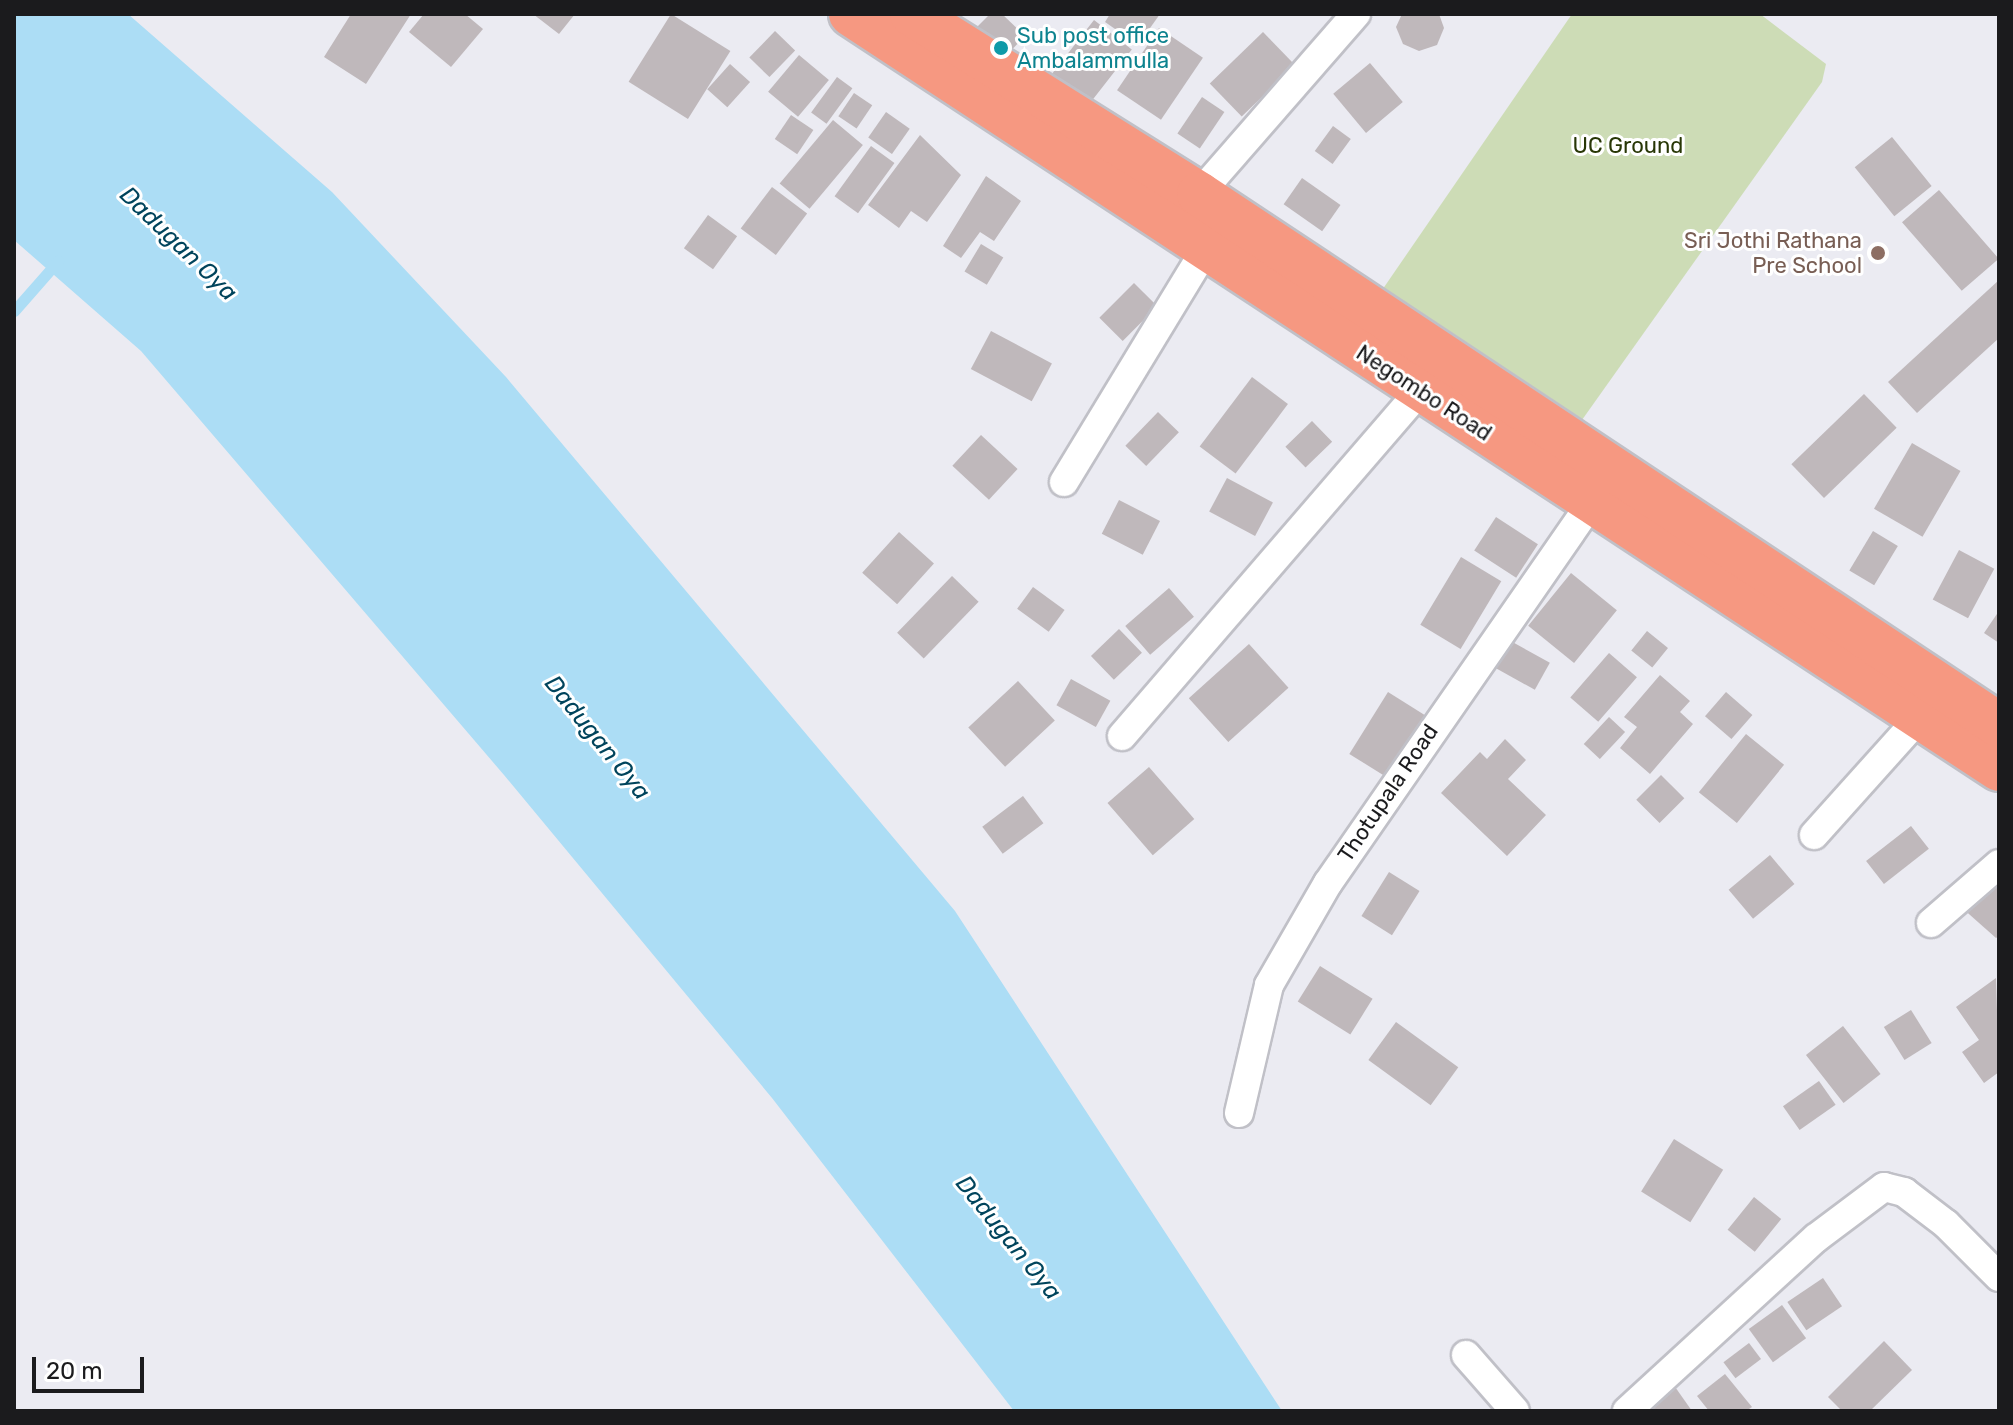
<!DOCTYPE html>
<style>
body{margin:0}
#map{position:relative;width:2013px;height:1425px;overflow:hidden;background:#ebebf2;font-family:Rubik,sans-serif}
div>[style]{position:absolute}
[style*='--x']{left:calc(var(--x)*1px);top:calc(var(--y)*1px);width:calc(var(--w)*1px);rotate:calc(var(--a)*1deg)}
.green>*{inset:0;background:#cddcb6}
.water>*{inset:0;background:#acddf5}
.stream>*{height:11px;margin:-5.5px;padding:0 5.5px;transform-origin:5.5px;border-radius:5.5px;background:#acddf5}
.building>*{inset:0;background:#bfb8bb;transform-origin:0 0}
.roads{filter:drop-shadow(2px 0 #c0c0c7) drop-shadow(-2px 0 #c0c0c7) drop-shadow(0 2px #c0c0c7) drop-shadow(0 -2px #c0c0c7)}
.street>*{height:28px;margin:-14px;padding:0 14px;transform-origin:14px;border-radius:14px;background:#fff}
.highway>*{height:44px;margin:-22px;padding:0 22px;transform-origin:22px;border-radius:22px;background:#f69881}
.dots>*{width:22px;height:22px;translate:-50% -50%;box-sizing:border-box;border:4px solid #fff;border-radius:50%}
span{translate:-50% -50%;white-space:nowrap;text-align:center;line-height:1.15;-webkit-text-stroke:6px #fff;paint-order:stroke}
.culture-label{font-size:22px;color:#0d838f}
.left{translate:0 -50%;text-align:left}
.park-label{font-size:22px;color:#283706}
.education-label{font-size:22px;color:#785e54}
.right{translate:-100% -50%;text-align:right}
.street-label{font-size:22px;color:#1b1b1d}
.water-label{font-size:24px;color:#00445c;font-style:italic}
.frame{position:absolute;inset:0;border:16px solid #1b1b1d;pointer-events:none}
.scale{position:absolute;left:32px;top:1357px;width:112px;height:36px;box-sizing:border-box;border:4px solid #1b1b1d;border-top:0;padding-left:10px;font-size:24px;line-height:28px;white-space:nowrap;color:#1b1b1d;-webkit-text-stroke:6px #fff;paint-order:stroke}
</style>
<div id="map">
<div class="green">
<div style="clip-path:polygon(1572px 14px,1760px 14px,1826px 64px,1822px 82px,1577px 427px,1378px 296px)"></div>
</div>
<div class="water">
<div style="clip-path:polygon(14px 14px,128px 14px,332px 192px,506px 377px,955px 911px,1282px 1411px,1014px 1411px,772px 1098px,504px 775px,141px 351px,14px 240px)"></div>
</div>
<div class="stream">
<div style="--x:14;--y:311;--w:67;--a:-48.7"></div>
</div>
<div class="building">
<div style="clip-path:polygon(351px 14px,411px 14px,366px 84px,324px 57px)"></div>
<div style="clip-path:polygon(424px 14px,465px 14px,483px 29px,451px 67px,409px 32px)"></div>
<div style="clip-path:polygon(533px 14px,575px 14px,559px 34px)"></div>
<div style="left:671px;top:14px;width:70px;height:80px;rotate:32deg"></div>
<div style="clip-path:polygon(990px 14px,1002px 14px,1025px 36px,1002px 60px,972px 32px)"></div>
<div style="clip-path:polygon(1110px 14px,1160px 14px,1138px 45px,1105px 22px)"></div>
<div style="clip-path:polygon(1402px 14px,1439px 14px,1444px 28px,1437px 45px,1419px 51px,1403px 44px,1396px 27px)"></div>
<div style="left:1094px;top:20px;width:48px;height:72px;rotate:38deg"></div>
<div style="left:1159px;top:28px;width:53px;height:75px;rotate:34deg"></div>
<div style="left:775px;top:31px;width:28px;height:37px;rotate:44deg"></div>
<div style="left:1263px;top:32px;width:46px;height:74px;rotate:46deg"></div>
<div style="left:799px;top:55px;width:39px;height:48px;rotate:40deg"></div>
<div style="left:1370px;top:63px;width:51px;height:48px;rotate:50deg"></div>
<div style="left:730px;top:64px;width:27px;height:34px;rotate:42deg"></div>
<div style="left:837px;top:77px;width:19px;height:44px;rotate:36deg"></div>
<div style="left:854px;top:93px;width:22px;height:28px;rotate:34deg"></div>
<div style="left:1202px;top:97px;width:27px;height:44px;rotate:34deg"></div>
<div style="left:886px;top:112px;width:29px;height:31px;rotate:35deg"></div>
<div style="left:791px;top:115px;width:27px;height:29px;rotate:34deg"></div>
<div style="left:833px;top:120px;width:39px;height:83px;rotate:40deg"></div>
<div style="left:1333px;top:126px;width:22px;height:31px;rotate:36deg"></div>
<div style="clip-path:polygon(920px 135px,961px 175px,927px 222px,911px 211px,899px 228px,868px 205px)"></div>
<div style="left:1892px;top:137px;width:63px;height:48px;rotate:51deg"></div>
<div style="left:871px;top:146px;width:29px;height:62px;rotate:36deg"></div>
<div style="clip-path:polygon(986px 176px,1021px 201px,994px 241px,980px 232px,961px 258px,943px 246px)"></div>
<div style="left:1302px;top:178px;width:47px;height:32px;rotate:35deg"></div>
<div style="left:772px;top:187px;width:44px;height:52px;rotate:37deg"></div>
<div style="left:1939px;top:190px;width:91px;height:49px;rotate:49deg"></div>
<div style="left:708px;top:215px;width:36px;height:41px;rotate:36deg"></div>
<div style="left:981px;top:244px;width:26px;height:32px;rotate:31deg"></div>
<div style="clip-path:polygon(1999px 280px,1999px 338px,1917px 413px,1888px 382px)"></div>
<div style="left:1134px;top:283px;width:33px;height:49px;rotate:45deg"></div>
<div style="left:991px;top:331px;width:69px;height:43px;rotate:28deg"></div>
<div style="left:1252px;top:377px;width:45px;height:87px;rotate:37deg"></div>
<div style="left:1864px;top:394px;width:47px;height:101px;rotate:46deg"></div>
<div style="left:1158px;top:412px;width:29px;height:47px;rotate:44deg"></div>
<div style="left:1312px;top:421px;width:29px;height:37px;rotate:46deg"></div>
<div style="left:981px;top:435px;width:50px;height:42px;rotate:43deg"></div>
<div style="left:1912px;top:443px;width:56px;height:76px;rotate:30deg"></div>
<div style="left:1227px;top:478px;width:52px;height:38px;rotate:28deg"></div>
<div style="left:1119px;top:500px;width:46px;height:38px;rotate:27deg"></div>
<div style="left:1496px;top:517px;width:50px;height:40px;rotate:33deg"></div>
<div style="left:1873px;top:531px;width:29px;height:46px;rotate:31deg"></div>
<div style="left:899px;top:532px;width:47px;height:55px;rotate:42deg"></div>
<div style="left:1959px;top:550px;width:40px;height:56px;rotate:28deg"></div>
<div style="left:1461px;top:557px;width:47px;height:79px;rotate:31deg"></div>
<div style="left:1571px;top:573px;width:59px;height:68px;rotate:39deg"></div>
<div style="left:952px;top:576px;width:37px;height:79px;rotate:44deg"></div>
<div style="left:1033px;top:587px;width:39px;height:27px;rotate:36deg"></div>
<div style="left:1169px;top:588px;width:38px;height:58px;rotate:49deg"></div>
<div style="clip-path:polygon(1999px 611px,1999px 643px,1984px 633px)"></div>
<div style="left:1119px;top:629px;width:33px;height:39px;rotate:46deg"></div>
<div style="left:1647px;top:631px;width:27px;height:25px;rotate:39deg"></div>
<div style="left:1507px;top:639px;width:49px;height:31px;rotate:29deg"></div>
<div style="left:1249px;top:644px;width:59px;height:81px;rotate:48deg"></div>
<div style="left:1609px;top:653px;width:37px;height:59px;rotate:41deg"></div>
<div style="clip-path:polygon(1660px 675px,1690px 701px,1680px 712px,1693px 724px,1650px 774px,1620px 748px,1637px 727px,1624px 717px)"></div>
<div style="left:1071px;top:679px;width:45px;height:30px;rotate:29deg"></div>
<div style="left:1018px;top:681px;width:54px;height:68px;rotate:47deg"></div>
<div style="left:1388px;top:692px;width:46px;height:73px;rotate:32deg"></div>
<div style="left:1726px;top:692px;width:35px;height:32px;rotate:41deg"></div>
<div style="left:1609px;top:717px;width:22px;height:37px;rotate:43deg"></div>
<div style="left:1746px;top:734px;width:49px;height:75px;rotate:39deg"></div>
<div style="clip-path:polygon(1505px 739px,1526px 760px,1508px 779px,1546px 815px,1507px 856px,1441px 793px,1480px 752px,1487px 759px)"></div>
<div style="left:1149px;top:767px;width:69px;height:55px;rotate:49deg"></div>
<div style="left:1661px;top:775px;width:33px;height:35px;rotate:45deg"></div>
<div style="left:1023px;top:796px;width:34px;height:51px;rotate:53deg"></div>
<div style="left:1911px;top:826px;width:29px;height:57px;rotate:52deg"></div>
<div style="left:1770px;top:855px;width:38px;height:54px;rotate:50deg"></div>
<div style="clip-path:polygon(1999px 856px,1999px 936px,1996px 938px,1952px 899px)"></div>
<div style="left:1389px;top:872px;width:36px;height:52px;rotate:32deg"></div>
<div style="left:1320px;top:966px;width:62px;height:42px;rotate:32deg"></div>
<div style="clip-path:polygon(1996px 978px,1999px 1072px,1984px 1083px,1962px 1052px,1979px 1040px,1956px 1007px)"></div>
<div style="left:1911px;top:1010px;width:39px;height:32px;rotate:58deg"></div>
<div style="left:1396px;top:1022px;width:77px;height:47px;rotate:36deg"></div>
<div style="left:1843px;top:1026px;width:61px;height:47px;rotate:52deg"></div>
<div style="left:1819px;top:1081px;width:29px;height:44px;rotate:55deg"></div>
<div style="left:1674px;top:1139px;width:58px;height:62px;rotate:32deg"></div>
<div style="left:1754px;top:1197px;width:35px;height:42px;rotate:39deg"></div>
<div style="left:1823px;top:1278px;width:34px;height:43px;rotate:56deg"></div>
<div style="left:1782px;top:1305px;width:41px;height:41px;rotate:54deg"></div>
<div style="clip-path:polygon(1884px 1341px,1912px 1370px,1870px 1411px,1842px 1411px,1828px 1397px)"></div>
<div style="left:1749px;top:1343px;width:20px;height:32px;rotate:53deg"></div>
<div style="clip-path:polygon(1725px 1374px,1752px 1407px,1746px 1411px,1709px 1411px,1697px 1396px)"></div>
<div style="clip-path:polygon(1673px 1384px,1692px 1411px,1649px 1411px,1644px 1405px)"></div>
</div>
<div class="roads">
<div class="street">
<div style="--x:1199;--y:194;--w:239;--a:-48.9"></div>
<div style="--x:1064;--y:482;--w:269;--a:-58.7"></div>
<div style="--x:1122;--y:736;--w:456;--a:-49.2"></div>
<div style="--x:1814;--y:835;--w:159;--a:-48.1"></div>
<div style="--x:1931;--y:923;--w:90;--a:-40.9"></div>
<div style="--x:1239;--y:1113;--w:131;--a:-76.8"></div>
<div style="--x:1269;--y:985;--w:118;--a:-60"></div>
<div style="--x:1328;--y:883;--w:466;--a:-55.3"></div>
<div style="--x:1466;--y:1355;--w:74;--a:48.8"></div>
<div style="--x:1627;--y:1411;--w:256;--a:-42.5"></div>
<div style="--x:1816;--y:1238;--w:85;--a:-36.9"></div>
<div style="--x:1884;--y:1187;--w:21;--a:14"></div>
<div style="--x:1904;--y:1192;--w:53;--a:37.3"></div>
<div style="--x:1946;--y:1224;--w:75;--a:45"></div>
</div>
<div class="highway">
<div style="--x:851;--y:14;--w:1374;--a:33.33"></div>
<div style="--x:912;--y:14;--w:339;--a:32.1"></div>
<div style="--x:1199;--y:194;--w:960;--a:33.57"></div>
</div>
</div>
<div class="dots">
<div style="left:1001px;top:48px;background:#0f9aa8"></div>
<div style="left:1878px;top:253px;background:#8d6e63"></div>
</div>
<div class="culture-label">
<span class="left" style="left:1017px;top:48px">Sub post office<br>Ambalammulla</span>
</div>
<div class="park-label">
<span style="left:1628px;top:146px">UC Ground</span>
</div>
<div class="education-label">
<span class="right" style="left:1862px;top:253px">Sri Jothi Rathana<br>Pre School</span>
</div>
<div class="street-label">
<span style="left:1424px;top:393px;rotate:33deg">Negombo Road</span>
<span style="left:1388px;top:793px;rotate:-56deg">Thotupala Road</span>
</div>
<div class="water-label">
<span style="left:178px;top:244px;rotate:44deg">Dadugan Oya</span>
<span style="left:597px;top:738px;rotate:51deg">Dadugan Oya</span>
<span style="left:1008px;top:1238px;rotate:51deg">Dadugan Oya</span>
</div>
<div class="frame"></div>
<div class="scale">20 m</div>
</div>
